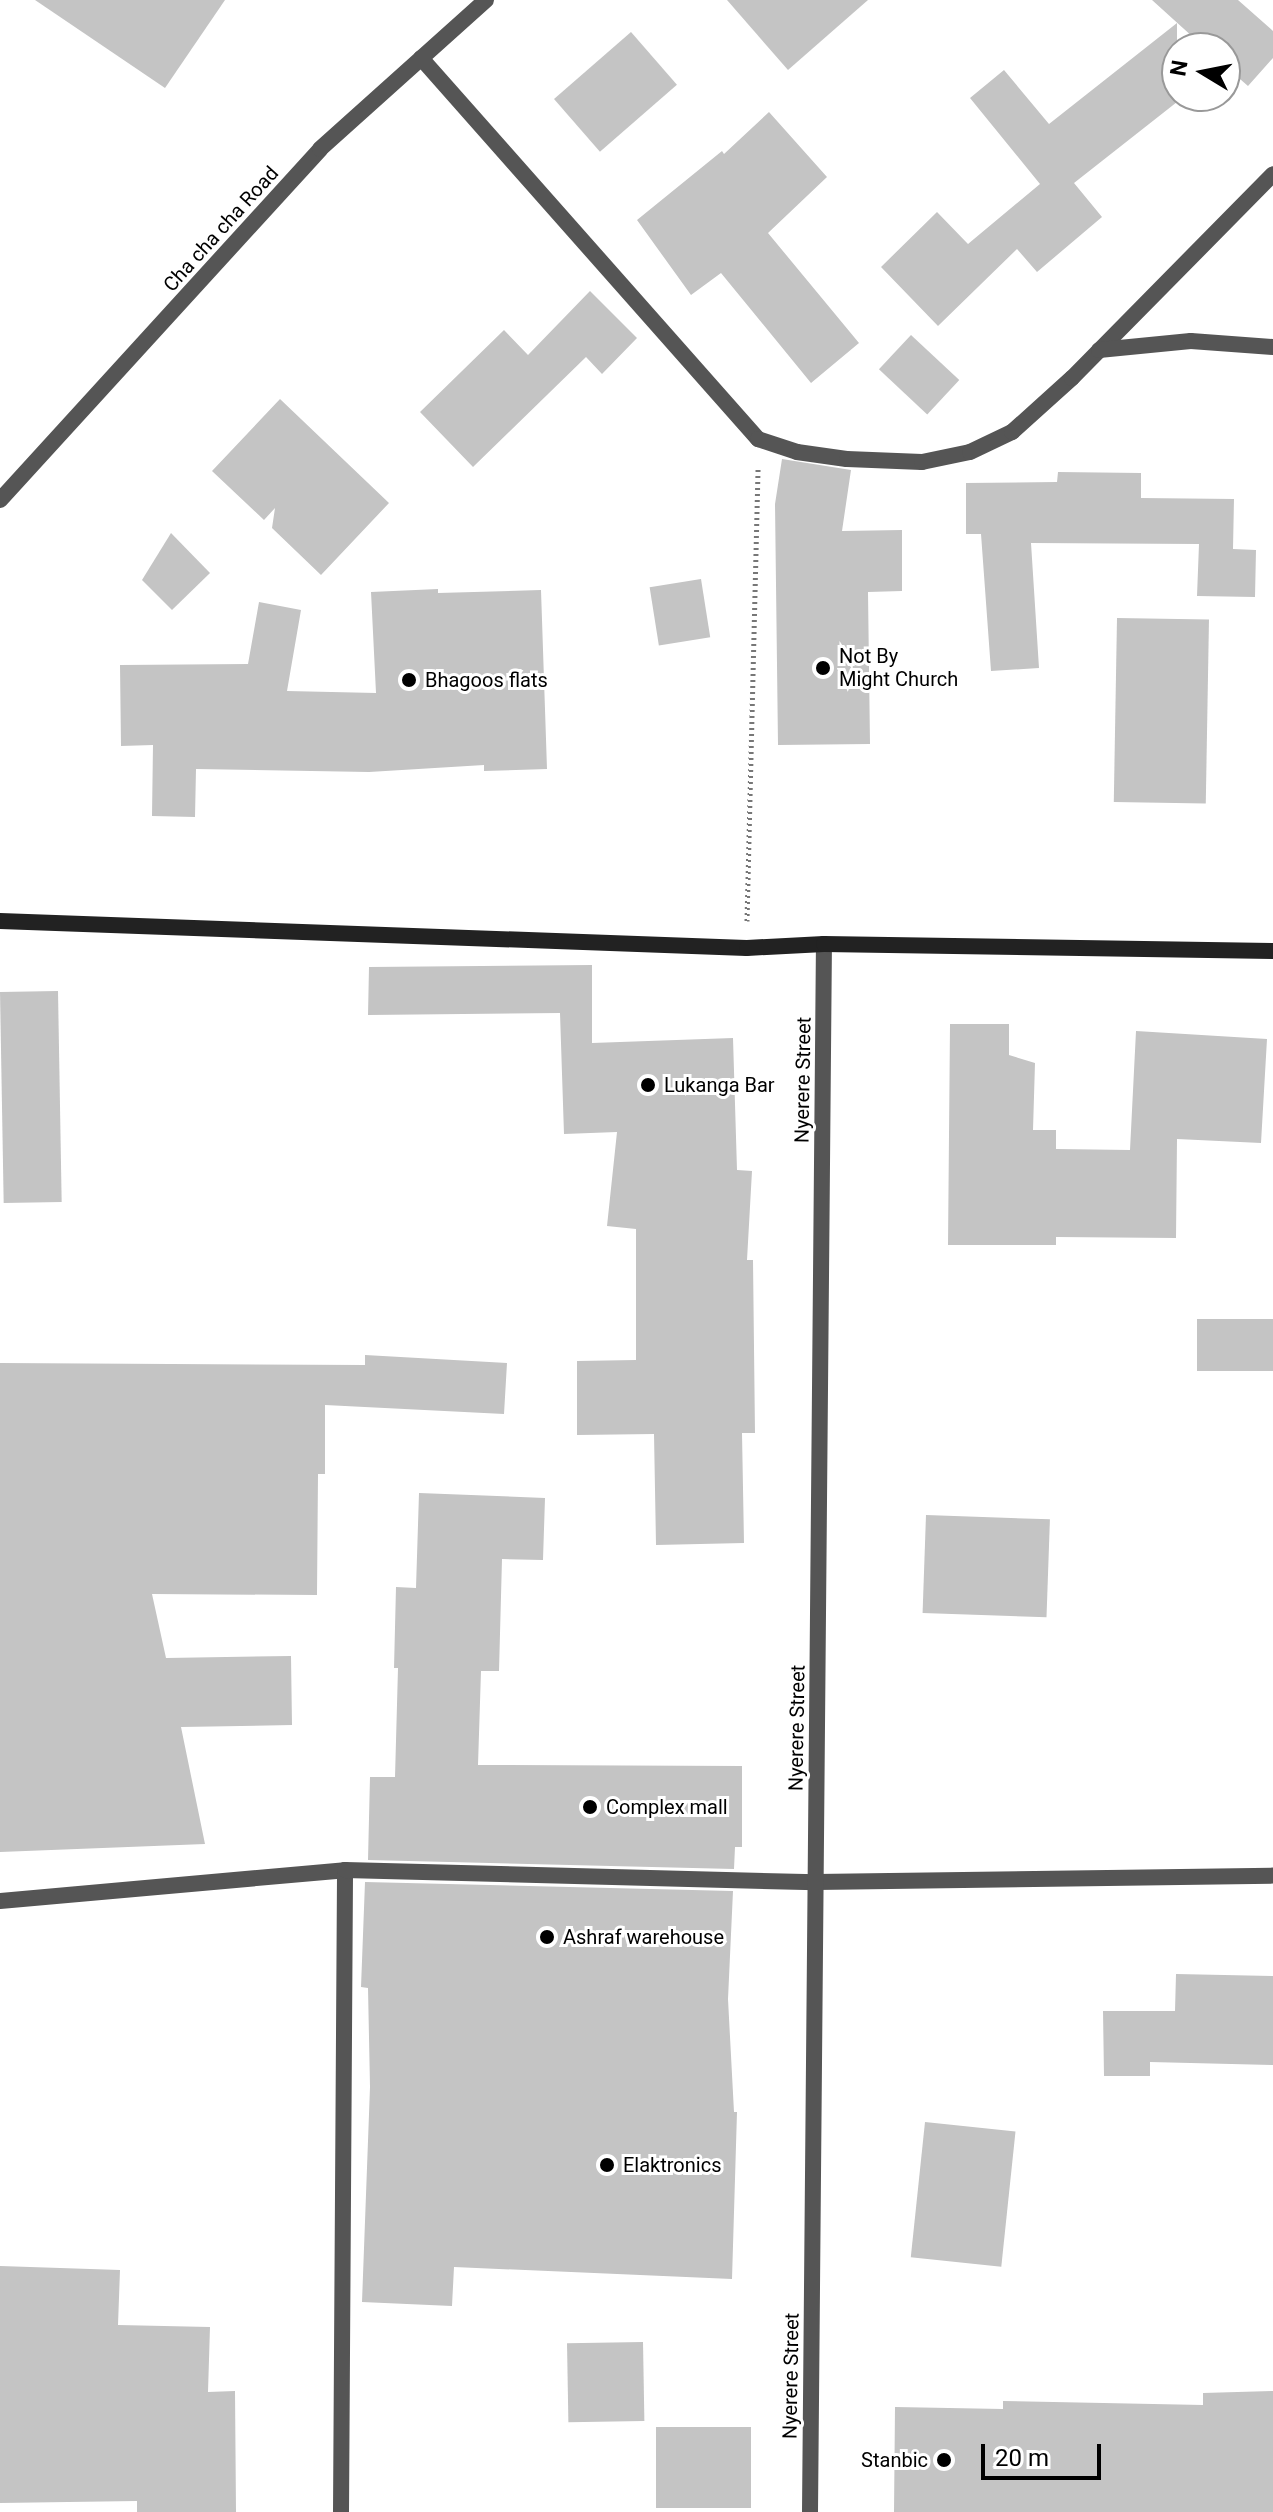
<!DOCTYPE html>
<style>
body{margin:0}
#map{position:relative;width:1273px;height:2512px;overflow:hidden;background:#fff;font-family:Roboto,sans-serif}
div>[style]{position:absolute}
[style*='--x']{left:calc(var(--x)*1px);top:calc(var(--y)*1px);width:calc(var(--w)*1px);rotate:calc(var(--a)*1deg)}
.building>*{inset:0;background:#c4c4c4;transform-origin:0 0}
.path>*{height:5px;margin-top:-2.5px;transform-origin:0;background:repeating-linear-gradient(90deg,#777 0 2px,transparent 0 6px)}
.street>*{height:16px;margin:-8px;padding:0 8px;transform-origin:8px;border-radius:8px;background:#555}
.secondary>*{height:16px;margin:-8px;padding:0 8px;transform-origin:8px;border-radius:8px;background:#222}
.dots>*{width:22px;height:22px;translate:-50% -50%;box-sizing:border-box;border:4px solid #fff;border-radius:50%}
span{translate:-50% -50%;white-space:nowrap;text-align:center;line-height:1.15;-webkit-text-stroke:6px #fff;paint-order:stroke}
.street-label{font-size:20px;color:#000}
.poi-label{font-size:20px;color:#000}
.left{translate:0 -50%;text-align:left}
.right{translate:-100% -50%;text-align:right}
.north{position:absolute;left:1161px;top:32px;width:80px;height:80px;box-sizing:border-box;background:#fff;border:2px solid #999;border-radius:50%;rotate:280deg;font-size:22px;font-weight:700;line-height:32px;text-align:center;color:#000}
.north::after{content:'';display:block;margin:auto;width:28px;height:36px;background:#000;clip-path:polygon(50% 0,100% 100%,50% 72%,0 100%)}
.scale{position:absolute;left:981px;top:2444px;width:120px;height:36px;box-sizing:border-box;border:4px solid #000;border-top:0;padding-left:10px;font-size:24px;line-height:28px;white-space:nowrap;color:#000;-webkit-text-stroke:6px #fff;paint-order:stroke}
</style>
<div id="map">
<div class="building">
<div style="clip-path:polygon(35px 0,225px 0,165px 88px)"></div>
<div style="clip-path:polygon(727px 0,868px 0,788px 70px)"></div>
<div style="clip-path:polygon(1152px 0,1238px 0,1273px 31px,1273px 58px,1248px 86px,1225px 66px,1225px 48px,1205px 48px)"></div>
<div style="clip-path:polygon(1177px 23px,1177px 102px,1074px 183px,1102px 217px,1037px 272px,1017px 249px,938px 326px,881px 267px,937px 212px,968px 244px,1040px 184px,970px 98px,1004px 70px,1049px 124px)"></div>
<div style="left:631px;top:32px;width:70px;height:102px;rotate:49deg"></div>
<div style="clip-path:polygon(769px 112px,827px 177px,768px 233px,859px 343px,811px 383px,721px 273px,691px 295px,637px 220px,722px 151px,724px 154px)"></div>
<div style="clip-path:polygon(590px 291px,637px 338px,602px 374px,586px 357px,473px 467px,420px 412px,504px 330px,528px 355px)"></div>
<div style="left:911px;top:335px;width:66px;height:47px;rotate:43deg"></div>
<div style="clip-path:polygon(280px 399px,389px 503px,321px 575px,272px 528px,275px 508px,264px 520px,212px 471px)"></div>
<div style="clip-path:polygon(782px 459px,851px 470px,842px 531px,902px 530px,902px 591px,868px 592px,870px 744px,778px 745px,775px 504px)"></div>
<div style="clip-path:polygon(1058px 472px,1141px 473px,1141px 498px,1234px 499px,1233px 549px,1256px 550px,1255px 597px,1197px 596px,1199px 544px,1031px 543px,1039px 668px,991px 671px,981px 534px,966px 534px,966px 483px,1057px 482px)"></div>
<div style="clip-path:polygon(171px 533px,210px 573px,172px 610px,142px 580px)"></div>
<div style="left:701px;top:579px;width:59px;height:52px;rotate:81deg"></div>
<div style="clip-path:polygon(438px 589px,438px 593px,541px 590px,547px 769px,484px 771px,484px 765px,369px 772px,196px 769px,195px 817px,152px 816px,153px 745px,121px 746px,120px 665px,248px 664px,259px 602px,301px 610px,287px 691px,376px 693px,371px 592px)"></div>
<div style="left:1117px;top:618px;width:92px;height:184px;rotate:1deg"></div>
<div style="clip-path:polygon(592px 965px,592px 1043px,733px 1038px,737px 1170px,752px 1171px,747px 1260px,753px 1260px,755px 1433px,742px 1433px,744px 1543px,656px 1545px,654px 1434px,577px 1435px,577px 1361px,636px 1360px,636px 1229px,607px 1226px,617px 1132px,564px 1134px,560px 1013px,368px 1015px,369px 967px)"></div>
<div style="left:58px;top:991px;width:211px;height:58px;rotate:89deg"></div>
<div style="clip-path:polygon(950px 1024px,1009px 1024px,1009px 1055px,1035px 1063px,1033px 1130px,1056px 1130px,1056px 1149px,1130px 1150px,1136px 1031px,1267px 1039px,1261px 1143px,1177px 1139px,1176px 1238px,1056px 1237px,1056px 1245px,948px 1245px)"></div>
<div style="left:1273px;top:1319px;width:52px;height:76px;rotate:90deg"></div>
<div style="clip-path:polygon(365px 1355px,507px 1363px,504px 1414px,325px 1405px,325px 1474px,318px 1474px,317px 1595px,152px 1594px,166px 1658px,291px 1656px,292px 1725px,181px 1727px,205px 1844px,0 1852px,0 1363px,365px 1365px)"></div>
<div style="clip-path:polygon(419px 1493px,545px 1498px,543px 1560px,502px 1559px,499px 1671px,481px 1671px,478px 1765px,742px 1766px,742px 1847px,735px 1847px,734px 1869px,368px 1860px,370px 1777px,395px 1777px,398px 1668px,394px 1668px,396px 1587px,416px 1588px)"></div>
<div style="left:926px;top:1515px;width:124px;height:98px;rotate:2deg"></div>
<div style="clip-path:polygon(365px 1882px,733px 1891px,728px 1999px,734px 2112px,737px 2112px,732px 2279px,454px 2267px,452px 2306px,362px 2302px,370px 2087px,368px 1988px,361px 1987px)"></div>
<div style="clip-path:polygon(1176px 1974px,1273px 1976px,1273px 2065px,1150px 2062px,1150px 2076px,1104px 2076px,1103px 2011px,1175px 2011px)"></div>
<div style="left:925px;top:2122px;width:91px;height:136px;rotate:6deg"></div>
<div style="clip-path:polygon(0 2266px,120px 2270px,118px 2325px,210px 2327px,208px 2392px,235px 2391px,236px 2512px,137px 2512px,137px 2501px,0 2503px)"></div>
<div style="left:643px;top:2342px;width:79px;height:76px;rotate:89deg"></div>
<div style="clip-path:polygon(1273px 2391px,1273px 2512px,894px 2512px,895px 2407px,1003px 2409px,1003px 2401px,1203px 2405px,1203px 2393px)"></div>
<div style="left:656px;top:2427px;width:95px;height:81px"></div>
</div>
<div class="path">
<div style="--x:747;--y:921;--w:453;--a:-88.6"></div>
</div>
<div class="street">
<div style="--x:421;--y:58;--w:509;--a:48.51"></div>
<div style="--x:758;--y:439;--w:41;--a:18.4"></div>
<div style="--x:797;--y:452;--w:50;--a:8"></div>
<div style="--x:847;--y:459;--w:75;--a:2.3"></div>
<div style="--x:922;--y:462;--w:49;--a:-11.8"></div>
<div style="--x:970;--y:452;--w:47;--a:-25.5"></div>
<div style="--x:1012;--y:432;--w:81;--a:-42"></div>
<div style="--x:1072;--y:378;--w:286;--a:-45.4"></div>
<div style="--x:1099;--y:350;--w:92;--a:-5.6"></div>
<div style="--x:1191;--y:341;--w:82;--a:4.2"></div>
<div style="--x:0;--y:500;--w:475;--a:-47.6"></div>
<div style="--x:320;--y:149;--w:223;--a:-41.9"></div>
<div style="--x:0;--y:1901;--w:346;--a:-5.1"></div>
<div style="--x:341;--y:2512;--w:642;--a:-89.64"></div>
<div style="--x:345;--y:1870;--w:471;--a:1.5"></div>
<div style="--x:816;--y:1882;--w:457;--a:-0.8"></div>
<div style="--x:810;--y:2512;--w:1568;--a:-89.49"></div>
</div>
<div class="secondary">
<div style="--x:0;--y:921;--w:747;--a:2.07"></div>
<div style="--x:747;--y:948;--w:77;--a:-3"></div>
<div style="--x:824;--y:944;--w:449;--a:0.9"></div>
</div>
<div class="dots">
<div style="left:823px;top:668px;background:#000"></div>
<div style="left:409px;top:680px;background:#000"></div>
<div style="left:648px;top:1085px;background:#000"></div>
<div style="left:590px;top:1807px;background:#000"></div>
<div style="left:547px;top:1937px;background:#000"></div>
<div style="left:607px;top:2165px;background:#000"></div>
<div style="left:944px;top:2460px;background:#000"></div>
</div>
<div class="street-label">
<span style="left:221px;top:229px;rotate:-48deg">Cha cha cha Road</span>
<span style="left:803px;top:1080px;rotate:-89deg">Nyerere Street</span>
<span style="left:797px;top:1728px;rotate:-89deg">Nyerere Street</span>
<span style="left:791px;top:2376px;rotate:-89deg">Nyerere Street</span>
</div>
<div class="poi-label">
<span class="left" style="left:839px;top:668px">Not By<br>Might Church</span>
<span class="left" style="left:425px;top:680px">Bhagoos flats</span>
<span class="left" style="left:664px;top:1085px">Lukanga Bar</span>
<span class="left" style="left:606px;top:1807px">Complex mall</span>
<span class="left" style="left:563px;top:1937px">Ashraf warehouse</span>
<span class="left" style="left:623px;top:2165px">Elaktronics</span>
<span class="right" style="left:928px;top:2460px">Stanbic</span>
</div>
<div class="north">N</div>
<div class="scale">20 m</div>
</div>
